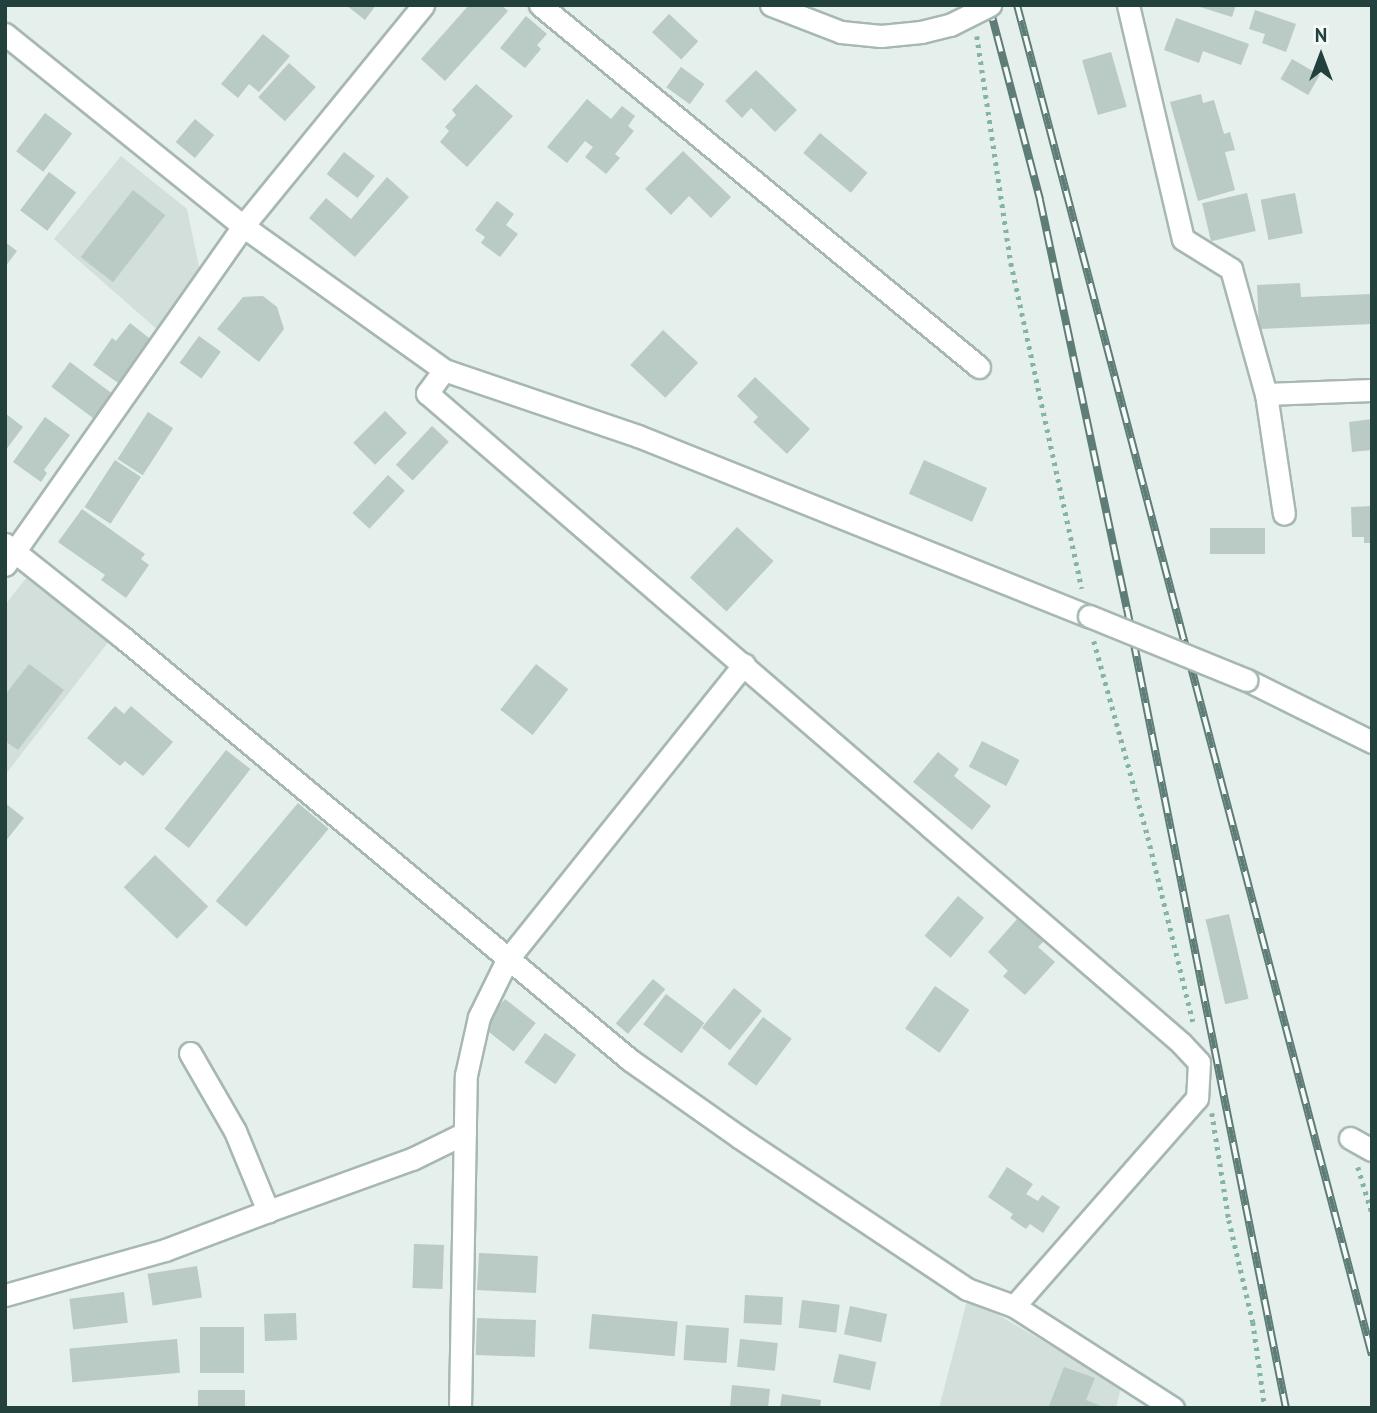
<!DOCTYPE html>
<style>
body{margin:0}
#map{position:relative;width:1377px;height:1413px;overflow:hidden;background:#e5efeb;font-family:"PT Sans",sans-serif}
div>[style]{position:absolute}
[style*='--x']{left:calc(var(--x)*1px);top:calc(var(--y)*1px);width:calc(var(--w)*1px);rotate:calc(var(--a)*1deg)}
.built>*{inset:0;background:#d3dfda}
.building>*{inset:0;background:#bacac4;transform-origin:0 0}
.path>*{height:4.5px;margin-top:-2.25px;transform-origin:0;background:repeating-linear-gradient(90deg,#84b3a9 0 3.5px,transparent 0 8.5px)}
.roads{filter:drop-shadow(2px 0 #a7b7b3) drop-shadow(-2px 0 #a7b7b3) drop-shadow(0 2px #a7b7b3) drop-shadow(0 -2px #a7b7b3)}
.minor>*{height:21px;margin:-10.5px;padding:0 10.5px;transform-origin:10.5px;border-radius:10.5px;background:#fff}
.rail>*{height:8px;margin-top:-4px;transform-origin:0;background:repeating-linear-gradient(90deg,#f6fbf9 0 16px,#5e7d77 0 32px);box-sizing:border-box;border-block:2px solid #5e7d77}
.bridges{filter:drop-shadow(2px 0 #a7b7b3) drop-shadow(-2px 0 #a7b7b3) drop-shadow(0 2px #a7b7b3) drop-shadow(0 -2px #a7b7b3)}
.minor-bridge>*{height:21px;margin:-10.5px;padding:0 10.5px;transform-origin:10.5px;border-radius:10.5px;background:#fff}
span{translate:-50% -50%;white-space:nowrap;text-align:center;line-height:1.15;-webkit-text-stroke:7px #f6fbf9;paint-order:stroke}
.frame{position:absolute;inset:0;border:7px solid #23413c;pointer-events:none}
.north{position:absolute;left:1286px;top:21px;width:70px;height:70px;-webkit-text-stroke:5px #f6fbf9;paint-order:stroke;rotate:0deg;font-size:19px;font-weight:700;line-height:28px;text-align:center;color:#23413c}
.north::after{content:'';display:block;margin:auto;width:24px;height:32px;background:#23413c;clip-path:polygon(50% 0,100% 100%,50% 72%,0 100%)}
</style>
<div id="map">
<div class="built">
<div style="clip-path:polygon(121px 156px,187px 209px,201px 276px,159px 331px,54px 239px)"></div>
<div style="clip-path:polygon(26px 578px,109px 641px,5px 775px,5px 605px)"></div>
<div style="clip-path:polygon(968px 1297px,1121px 1387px,1116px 1408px,939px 1408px)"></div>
</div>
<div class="building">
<div style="clip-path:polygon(346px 5px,376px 5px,365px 20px)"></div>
<div style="clip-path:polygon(469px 5px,501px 5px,508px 11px,445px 81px,421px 59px)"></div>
<div style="clip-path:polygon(1194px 5px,1236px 5px,1232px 17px)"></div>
<div style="clip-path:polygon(1255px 10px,1296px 24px,1286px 52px,1262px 43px,1265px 34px,1249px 29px)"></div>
<div style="left:669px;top:14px;width:40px;height:25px;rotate:43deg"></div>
<div style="clip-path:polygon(526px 16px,547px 34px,537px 45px,541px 49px,525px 68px,500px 48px)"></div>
<div style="clip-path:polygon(1176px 18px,1249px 44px,1241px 65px,1203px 51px,1199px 63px,1164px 50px)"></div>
<div style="clip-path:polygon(263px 34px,290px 56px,259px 92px,249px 84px,238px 98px,221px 84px)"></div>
<div style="left:1111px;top:52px;width:57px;height:30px;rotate:74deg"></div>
<div style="left:1292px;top:59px;width:32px;height:23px;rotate:30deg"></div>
<div style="left:289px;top:63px;width:36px;height:46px;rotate:42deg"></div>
<div style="left:681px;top:67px;width:29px;height:25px;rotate:36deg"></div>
<div style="clip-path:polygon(756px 70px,797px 110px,775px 132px,751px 108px,742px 118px,725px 101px)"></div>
<div style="clip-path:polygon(476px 84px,513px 116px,467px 167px,440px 142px,449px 131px,445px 127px,456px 115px,452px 110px)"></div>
<div style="clip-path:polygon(1201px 94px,1203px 103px,1214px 100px,1224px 134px,1230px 132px,1235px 150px,1225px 152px,1235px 190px,1198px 201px,1170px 102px)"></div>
<div style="clip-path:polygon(587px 99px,611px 119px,622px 106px,635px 116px,628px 126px,634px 131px,615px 154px,620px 158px,606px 174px,585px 157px,593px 147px,585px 141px,567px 163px,547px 147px)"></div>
<div style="left:45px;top:113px;width:34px;height:48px;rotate:37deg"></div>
<div style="left:195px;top:119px;width:25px;height:30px;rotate:40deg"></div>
<div style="left:820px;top:133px;width:62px;height:26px;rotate:40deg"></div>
<div style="clip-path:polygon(683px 151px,731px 197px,711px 218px,689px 196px,671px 215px,645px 189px)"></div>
<div style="left:344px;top:152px;width:39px;height:28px;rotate:38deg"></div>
<div style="left:49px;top:172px;width:34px;height:48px;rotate:37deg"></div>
<div style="clip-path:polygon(387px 177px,409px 197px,355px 257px,309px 218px,326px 198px,351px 219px)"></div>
<div style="left:133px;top:190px;width:41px;height:85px;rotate:38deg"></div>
<div style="left:1247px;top:193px;width:39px;height:46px;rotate:77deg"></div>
<div style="left:1295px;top:193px;width:41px;height:35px;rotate:79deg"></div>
<div style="clip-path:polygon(497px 201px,514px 214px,506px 225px,518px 234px,500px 257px,481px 243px,485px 237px,475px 230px)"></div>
<div style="clip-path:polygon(5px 242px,17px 251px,5px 267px)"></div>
<div style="clip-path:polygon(1300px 283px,1301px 297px,1372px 294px,1372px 324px,1259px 329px,1257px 285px)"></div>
<div style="clip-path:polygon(263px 296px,277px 307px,284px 329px,259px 362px,217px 329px,243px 297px)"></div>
<div style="clip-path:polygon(130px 323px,153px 341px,121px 385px,93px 365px,112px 338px,116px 341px)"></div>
<div style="left:663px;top:330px;width:48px;height:48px;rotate:43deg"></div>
<div style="left:199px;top:336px;width:27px;height:33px;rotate:36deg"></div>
<div style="left:70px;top:362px;width:55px;height:31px;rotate:37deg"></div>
<div style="clip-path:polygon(755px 377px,810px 429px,787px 454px,753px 422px,758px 417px,737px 396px)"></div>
<div style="left:385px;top:411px;width:31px;height:45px;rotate:45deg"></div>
<div style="left:148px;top:412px;width:30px;height:56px;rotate:33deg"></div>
<div style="clip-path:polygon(5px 413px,23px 427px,5px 451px)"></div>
<div style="clip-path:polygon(45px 417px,70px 435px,44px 470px,47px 473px,41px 482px,13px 462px)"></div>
<div style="clip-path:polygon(1372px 419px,1372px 450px,1352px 452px,1349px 422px)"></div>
<div style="left:432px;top:426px;width:23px;height:53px;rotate:43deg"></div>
<div style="left:115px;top:460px;width:31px;height:56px;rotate:33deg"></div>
<div style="left:924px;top:460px;width:69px;height:37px;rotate:24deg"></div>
<div style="left:388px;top:475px;width:23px;height:52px;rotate:43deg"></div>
<div style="clip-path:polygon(1372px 506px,1372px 543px,1364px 543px,1364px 537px,1352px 537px,1351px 507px)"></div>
<div style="clip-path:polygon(82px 509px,145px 554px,141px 559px,149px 565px,126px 598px,101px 580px,105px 575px,58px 542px)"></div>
<div style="left:737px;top:527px;width:50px;height:69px;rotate:43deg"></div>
<div style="left:1265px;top:528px;width:26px;height:55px;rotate:90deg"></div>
<div style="clip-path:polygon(29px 664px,64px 690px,18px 750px,5px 741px,5px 695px)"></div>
<div style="left:536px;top:664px;width:41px;height:58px;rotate:38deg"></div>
<div style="clip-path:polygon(115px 706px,124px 714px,131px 706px,173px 742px,143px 776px,125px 761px,120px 766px,87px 738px)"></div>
<div style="left:982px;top:741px;width:42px;height:29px;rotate:27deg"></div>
<div style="left:226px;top:750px;width:31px;height:100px;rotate:38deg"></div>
<div style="clip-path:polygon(938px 752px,959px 769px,954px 776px,991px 806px,972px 830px,913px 782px)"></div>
<div style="clip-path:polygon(5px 803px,24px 818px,5px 842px)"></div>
<div style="left:298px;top:803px;width:40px;height:128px;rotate:40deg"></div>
<div style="left:155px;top:855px;width:74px;height:45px;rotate:44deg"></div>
<div style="left:958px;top:896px;width:34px;height:52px;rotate:40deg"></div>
<div style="left:1229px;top:914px;width:87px;height:24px;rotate:77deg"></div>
<div style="clip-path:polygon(1018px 918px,1044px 941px,1038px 947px,1055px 962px,1025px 995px,1003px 976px,1008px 971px,988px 952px)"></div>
<div style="left:653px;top:979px;width:16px;height:58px;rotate:40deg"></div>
<div style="left:935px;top:986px;width:42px;height:52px;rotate:35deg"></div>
<div style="left:734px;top:988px;width:36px;height:51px;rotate:39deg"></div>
<div style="left:666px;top:994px;width:48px;height:38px;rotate:37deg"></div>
<div style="left:505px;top:999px;width:39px;height:36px;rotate:38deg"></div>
<div style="left:763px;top:1017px;width:36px;height:59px;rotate:37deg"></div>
<div style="left:545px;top:1033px;width:38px;height:36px;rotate:35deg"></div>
<div style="clip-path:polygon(1007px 1167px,1033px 1184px,1026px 1194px,1038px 1201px,1042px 1195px,1060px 1207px,1043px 1233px,1030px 1224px,1026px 1229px,1010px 1218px,1013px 1214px,988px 1197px)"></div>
<div style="left:414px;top:1244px;width:30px;height:44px;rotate:2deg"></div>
<div style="left:479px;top:1253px;width:59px;height:37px;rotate:3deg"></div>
<div style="left:197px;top:1266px;width:32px;height:50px;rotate:81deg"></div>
<div style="left:124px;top:1292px;width:31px;height:55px;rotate:83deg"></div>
<div style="left:745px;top:1295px;width:38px;height:28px;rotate:3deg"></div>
<div style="left:802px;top:1300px;width:38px;height:28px;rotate:7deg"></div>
<div style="left:850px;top:1306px;width:38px;height:29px;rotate:12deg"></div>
<div style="left:296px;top:1313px;width:27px;height:32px;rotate:88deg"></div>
<div style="left:592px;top:1314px;width:86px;height:35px;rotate:5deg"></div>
<div style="left:477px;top:1318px;width:59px;height:37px;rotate:2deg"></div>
<div style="left:686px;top:1325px;width:43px;height:35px;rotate:4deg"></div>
<div style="left:200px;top:1327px;width:44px;height:46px"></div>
<div style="left:177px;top:1339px;width:34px;height:108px;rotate:85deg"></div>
<div style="left:740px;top:1339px;width:38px;height:28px;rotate:6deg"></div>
<div style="left:839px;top:1354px;width:38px;height:29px;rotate:12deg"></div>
<div style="clip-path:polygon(1064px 1367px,1095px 1378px,1086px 1400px,1106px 1408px,1049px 1406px)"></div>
<div style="clip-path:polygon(732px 1385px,770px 1389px,768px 1408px,730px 1408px)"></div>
<div style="left:198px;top:1390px;width:47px;height:18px"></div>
<div style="clip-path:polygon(782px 1394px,821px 1400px,820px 1408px,780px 1408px)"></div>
</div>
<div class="path">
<div style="--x:977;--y:36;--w:230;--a:81.5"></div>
<div style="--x:1011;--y:263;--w:333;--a:77.7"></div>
<div style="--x:1094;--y:641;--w:203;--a:74.6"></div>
<div style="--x:1148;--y:837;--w:190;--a:76.3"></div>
<div style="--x:1212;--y:1113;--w:108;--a:81"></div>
<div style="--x:1229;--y:1220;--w:105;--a:76.8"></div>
<div style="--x:1253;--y:1322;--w:87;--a:82.1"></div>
<div style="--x:1358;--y:1167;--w:48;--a:73.1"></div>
</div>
<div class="roads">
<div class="minor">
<div style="--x:540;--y:5;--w:569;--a:39.51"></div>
<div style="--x:1128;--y:5;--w:240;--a:76.8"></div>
<div style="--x:1183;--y:239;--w:57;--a:32"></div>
<div style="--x:1231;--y:269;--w:130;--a:74.4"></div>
<div style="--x:1266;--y:394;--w:106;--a:-2.2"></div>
<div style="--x:5;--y:34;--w:306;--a:38.9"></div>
<div style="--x:243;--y:226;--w:247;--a:35.6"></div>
<div style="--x:444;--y:370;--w:205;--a:18.8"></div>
<div style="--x:638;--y:436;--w:486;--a:21.8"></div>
<div style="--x:444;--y:370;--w:29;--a:126"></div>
<div style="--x:427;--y:393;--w:995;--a:40.76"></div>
<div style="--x:1181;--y:1043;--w:26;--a:47"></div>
<div style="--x:1199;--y:1062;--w:36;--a:93"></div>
<div style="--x:1197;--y:1098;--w:277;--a:131.3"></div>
<div style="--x:1266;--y:394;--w:121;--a:81.5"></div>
<div style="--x:5;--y:544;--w:149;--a:38.5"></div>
<div style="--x:122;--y:637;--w:661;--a:39.78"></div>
<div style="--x:630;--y:1060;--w:133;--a:35.2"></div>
<div style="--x:739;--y:1137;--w:274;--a:33.7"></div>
<div style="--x:967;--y:1289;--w:50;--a:19.9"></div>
<div style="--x:1014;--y:1306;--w:189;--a:32.7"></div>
<div style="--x:5;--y:565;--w:414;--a:-54.9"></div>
<div style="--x:243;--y:226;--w:285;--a:-50.8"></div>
<div style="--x:1247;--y:680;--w:140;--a:26.4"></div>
<div style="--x:190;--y:1053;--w:90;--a:60"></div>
<div style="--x:235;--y:1131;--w:87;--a:67.6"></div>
<div style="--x:268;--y:1211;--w:153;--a:-19.9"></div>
<div style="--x:412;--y:1159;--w:59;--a:-26.1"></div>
<div style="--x:1350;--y:1138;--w:25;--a:29"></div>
<div style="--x:5;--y:1295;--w:166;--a:-15.7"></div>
<div style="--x:165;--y:1250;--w:110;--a:-20.7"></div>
<div style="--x:460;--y:1408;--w:333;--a:-89"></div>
<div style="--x:466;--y:1075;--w:59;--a:-77.4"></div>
<div style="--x:479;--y:1017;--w:64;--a:-63.8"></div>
<div style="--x:507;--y:960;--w:379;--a:-51.3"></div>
</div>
</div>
<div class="rail">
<div style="--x:989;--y:5;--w:202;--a:75.3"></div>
<div style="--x:1040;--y:200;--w:418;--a:78"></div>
<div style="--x:1127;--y:609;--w:815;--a:78.75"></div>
<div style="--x:1017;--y:5;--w:1396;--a:75.27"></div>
</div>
<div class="bridges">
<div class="minor-bridge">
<div style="--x:771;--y:5;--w:75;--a:21.1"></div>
<div style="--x:841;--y:32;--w:40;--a:5.7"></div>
<div style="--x:881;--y:36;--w:40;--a:-5.7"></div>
<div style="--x:921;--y:32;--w:30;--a:-14"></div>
<div style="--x:950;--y:25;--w:45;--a:-26.6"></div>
<div style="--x:1089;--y:616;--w:170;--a:22.1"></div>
</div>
</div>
<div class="frame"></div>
<div class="north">N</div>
</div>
